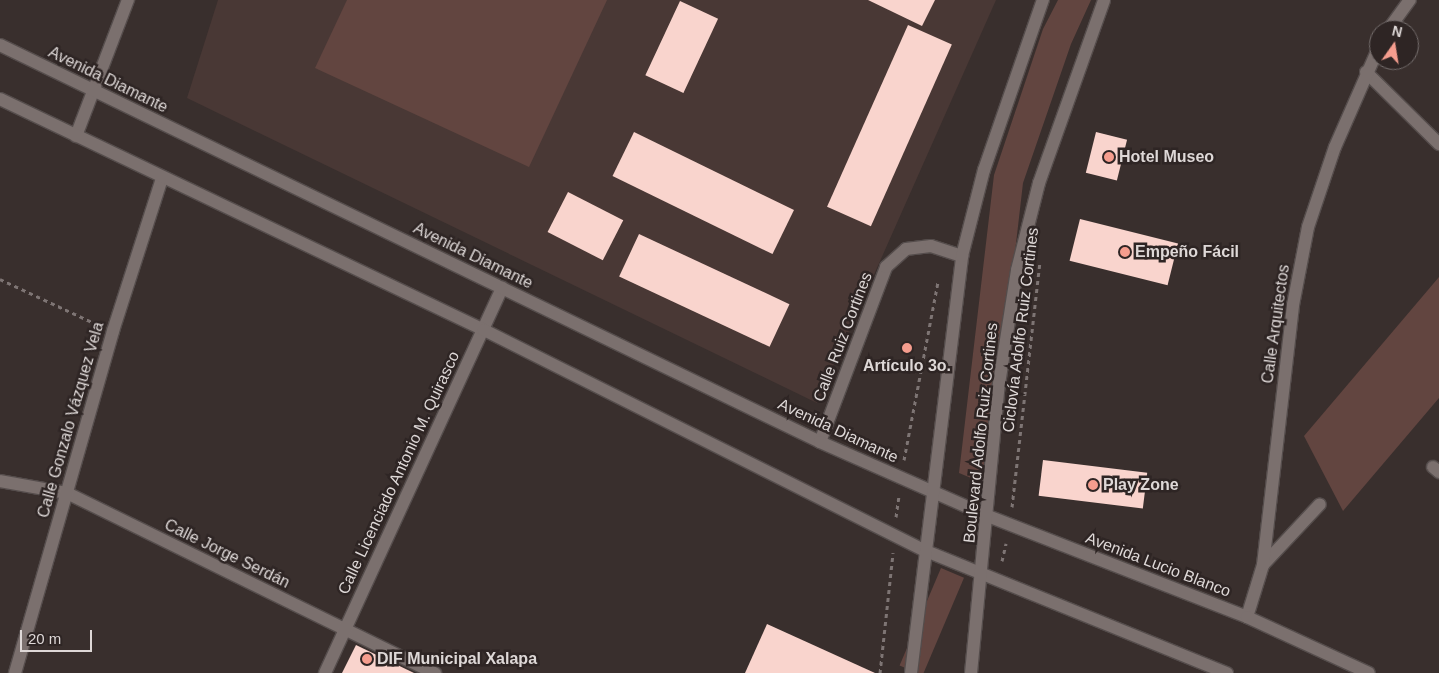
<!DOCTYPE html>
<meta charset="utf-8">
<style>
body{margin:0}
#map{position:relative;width:1439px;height:673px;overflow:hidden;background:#392f2d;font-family:Helvetica,sans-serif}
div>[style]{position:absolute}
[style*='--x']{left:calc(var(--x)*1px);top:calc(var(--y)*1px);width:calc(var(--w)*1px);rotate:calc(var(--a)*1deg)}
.built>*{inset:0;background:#493835}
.green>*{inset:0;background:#624540;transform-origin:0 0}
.building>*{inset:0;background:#f9d4cd;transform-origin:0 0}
.path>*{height:3px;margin-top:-1.5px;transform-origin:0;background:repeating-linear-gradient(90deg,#7e7574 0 4px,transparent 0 8px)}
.roads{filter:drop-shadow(1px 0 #554d4c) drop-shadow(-1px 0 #554d4c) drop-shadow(0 1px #554d4c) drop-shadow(0 -1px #554d4c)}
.service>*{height:12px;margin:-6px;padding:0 6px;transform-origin:6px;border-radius:6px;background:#7b706e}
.minor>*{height:12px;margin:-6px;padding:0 6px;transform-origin:6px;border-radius:6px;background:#7b706e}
.secondary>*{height:12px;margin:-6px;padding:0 6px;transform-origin:6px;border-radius:6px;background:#7b706e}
.dots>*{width:14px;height:14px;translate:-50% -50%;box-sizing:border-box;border:2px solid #2e2524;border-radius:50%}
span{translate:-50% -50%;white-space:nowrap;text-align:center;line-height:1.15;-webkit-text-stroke:5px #2e2524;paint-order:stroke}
.street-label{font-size:16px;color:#ded8d7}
.poi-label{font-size:16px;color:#ded8d7;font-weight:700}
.left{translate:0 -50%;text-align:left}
.north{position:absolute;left:1369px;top:20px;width:50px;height:50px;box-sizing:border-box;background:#2e2524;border:1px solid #746d6c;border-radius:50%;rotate:13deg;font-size:14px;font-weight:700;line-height:20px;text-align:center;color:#ded8d7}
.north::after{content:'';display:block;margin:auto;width:18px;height:22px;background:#f59d8e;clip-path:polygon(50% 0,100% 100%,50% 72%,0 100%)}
.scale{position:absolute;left:20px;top:630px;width:72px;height:22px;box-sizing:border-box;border:2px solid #ded8d7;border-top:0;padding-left:6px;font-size:15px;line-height:18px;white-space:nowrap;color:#ded8d7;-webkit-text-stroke:4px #2e2524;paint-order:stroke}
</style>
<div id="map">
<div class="built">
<div style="clip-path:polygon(218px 0,996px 0,817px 403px,187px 98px)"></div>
</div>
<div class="green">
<div style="clip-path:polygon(347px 0,607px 0,529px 167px,315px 68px)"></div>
<div style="clip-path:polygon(1058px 0,1091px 0,1071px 44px,1023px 183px,988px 485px,959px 473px,994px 175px,1043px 29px)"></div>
<div style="clip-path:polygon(1439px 277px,1439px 398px,1343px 511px,1304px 436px)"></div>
<div style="left:941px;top:568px;width:25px;height:106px;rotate:23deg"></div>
</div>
<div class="building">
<div style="clip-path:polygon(868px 0,935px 0,922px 26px)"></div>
<div style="left:680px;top:1px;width:42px;height:82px;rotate:25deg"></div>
<div style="left:908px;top:25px;width:48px;height:199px;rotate:24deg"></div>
<div style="left:634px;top:132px;width:178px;height:49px;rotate:26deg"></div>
<div style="left:1096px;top:132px;width:32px;height:42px;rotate:14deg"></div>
<div style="left:568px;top:192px;width:62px;height:45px;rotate:27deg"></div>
<div style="left:1080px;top:219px;width:101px;height:43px;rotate:14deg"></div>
<div style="left:639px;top:234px;width:166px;height:47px;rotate:25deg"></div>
<div style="left:1043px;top:460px;width:105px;height:36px;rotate:7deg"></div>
<div style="clip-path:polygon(767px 624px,875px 673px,745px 673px)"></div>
<div style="clip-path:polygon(356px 645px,414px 673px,342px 673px)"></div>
</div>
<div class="path">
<div style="--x:0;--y:279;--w:106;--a:25.1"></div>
<div style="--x:904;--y:460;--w:181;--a:-79.2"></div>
<div style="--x:1012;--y:507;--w:247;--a:-83.5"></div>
<div style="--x:896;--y:517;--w:21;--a:-82"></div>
<div style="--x:1002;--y:561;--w:18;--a:-77"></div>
<div style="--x:880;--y:673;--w:121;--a:-83.8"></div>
</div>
<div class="roads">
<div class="service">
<div style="--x:820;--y:442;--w:187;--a:-69.3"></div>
<div style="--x:886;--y:267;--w:27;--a:-42"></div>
<div style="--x:906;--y:249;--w:25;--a:-7"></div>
<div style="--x:931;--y:246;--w:33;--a:18"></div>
</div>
<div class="minor">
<div style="--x:1388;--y:30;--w:37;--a:-54"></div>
<div style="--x:1366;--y:72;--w:103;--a:44.6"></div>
<div style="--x:76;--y:136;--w:146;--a:-69.1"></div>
<div style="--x:1433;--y:467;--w:8;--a:40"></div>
<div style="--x:0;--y:481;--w:68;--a:10.2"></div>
<div style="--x:67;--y:493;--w:410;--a:26.1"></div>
<div style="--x:1263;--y:565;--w:83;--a:-46.9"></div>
<div style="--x:1247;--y:617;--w:54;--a:-72.9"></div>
<div style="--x:1263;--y:565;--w:262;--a:-83.4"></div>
<div style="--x:1293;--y:305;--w:79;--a:-79.1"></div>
<div style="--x:1308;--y:227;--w:84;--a:-71.4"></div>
<div style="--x:1335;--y:147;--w:109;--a:-66.3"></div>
<div style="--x:15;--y:673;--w:356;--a:-74"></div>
<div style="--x:113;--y:331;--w:161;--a:-72.2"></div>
<div style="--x:325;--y:673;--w:424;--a:-65.3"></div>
</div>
<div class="secondary">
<div style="--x:0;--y:45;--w:911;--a:25.83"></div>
<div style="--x:820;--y:442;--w:184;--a:23.8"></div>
<div style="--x:988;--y:516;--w:278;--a:21.3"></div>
<div style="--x:1247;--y:617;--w:134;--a:24.7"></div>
<div style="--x:0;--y:99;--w:536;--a:25.51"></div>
<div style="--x:484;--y:330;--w:494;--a:26.6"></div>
<div style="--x:926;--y:551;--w:325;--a:22.1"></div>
<div style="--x:911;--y:673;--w:420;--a:-83"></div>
<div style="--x:962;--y:256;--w:89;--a:-75.7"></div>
<div style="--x:984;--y:170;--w:180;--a:-70.9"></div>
<div style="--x:971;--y:673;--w:290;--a:-84.5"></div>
<div style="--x:999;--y:384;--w:115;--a:-81"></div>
<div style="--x:1017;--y:270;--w:90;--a:-75.8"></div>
<div style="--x:1039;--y:183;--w:194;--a:-70.4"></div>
</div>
</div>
<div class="dots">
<div style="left:1109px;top:157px;background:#f59d8e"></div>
<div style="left:1125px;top:252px;background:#f59d8e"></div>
<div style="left:907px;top:348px;background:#f59d8e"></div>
<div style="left:1093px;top:485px;background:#f59d8e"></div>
<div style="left:367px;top:659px;background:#f59d8e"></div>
</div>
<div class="street-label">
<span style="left:108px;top:80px;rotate:26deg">Avenida Diamante</span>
<span style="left:473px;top:256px;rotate:26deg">Avenida Diamante</span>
<span style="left:1276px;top:324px;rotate:-82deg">Calle Arquitectos</span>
<span style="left:1021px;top:330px;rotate:-83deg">Ciclovía Adolfo Ruiz Cortines</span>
<span style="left:843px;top:337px;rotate:-69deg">Calle Ruiz Cortines</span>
<span style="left:71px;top:420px;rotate:-74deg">Calle Gonzalo Vázquez Vela</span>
<span style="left:838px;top:431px;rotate:25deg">Avenida Diamante</span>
<span style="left:981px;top:433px;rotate:-84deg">Boulevard Adolfo Ruiz Cortines</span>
<span style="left:399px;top:473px;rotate:-65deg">Calle Licenciado Antonio M. Quirasco</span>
<span style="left:227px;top:554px;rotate:26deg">Calle Jorge Serdán</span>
<span style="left:1158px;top:565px;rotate:21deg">Avenida Lucio Blanco</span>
</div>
<div class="poi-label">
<span class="left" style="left:1119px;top:157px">Hotel Museo</span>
<span class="left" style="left:1135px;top:252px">Empeño Fácil</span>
<span style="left:907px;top:366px">Artículo 3o.</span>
<span class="left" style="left:1103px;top:485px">Play Zone</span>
<span class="left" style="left:377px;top:659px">DIF Municipal Xalapa</span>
</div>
<div class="north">N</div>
<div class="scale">20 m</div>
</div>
